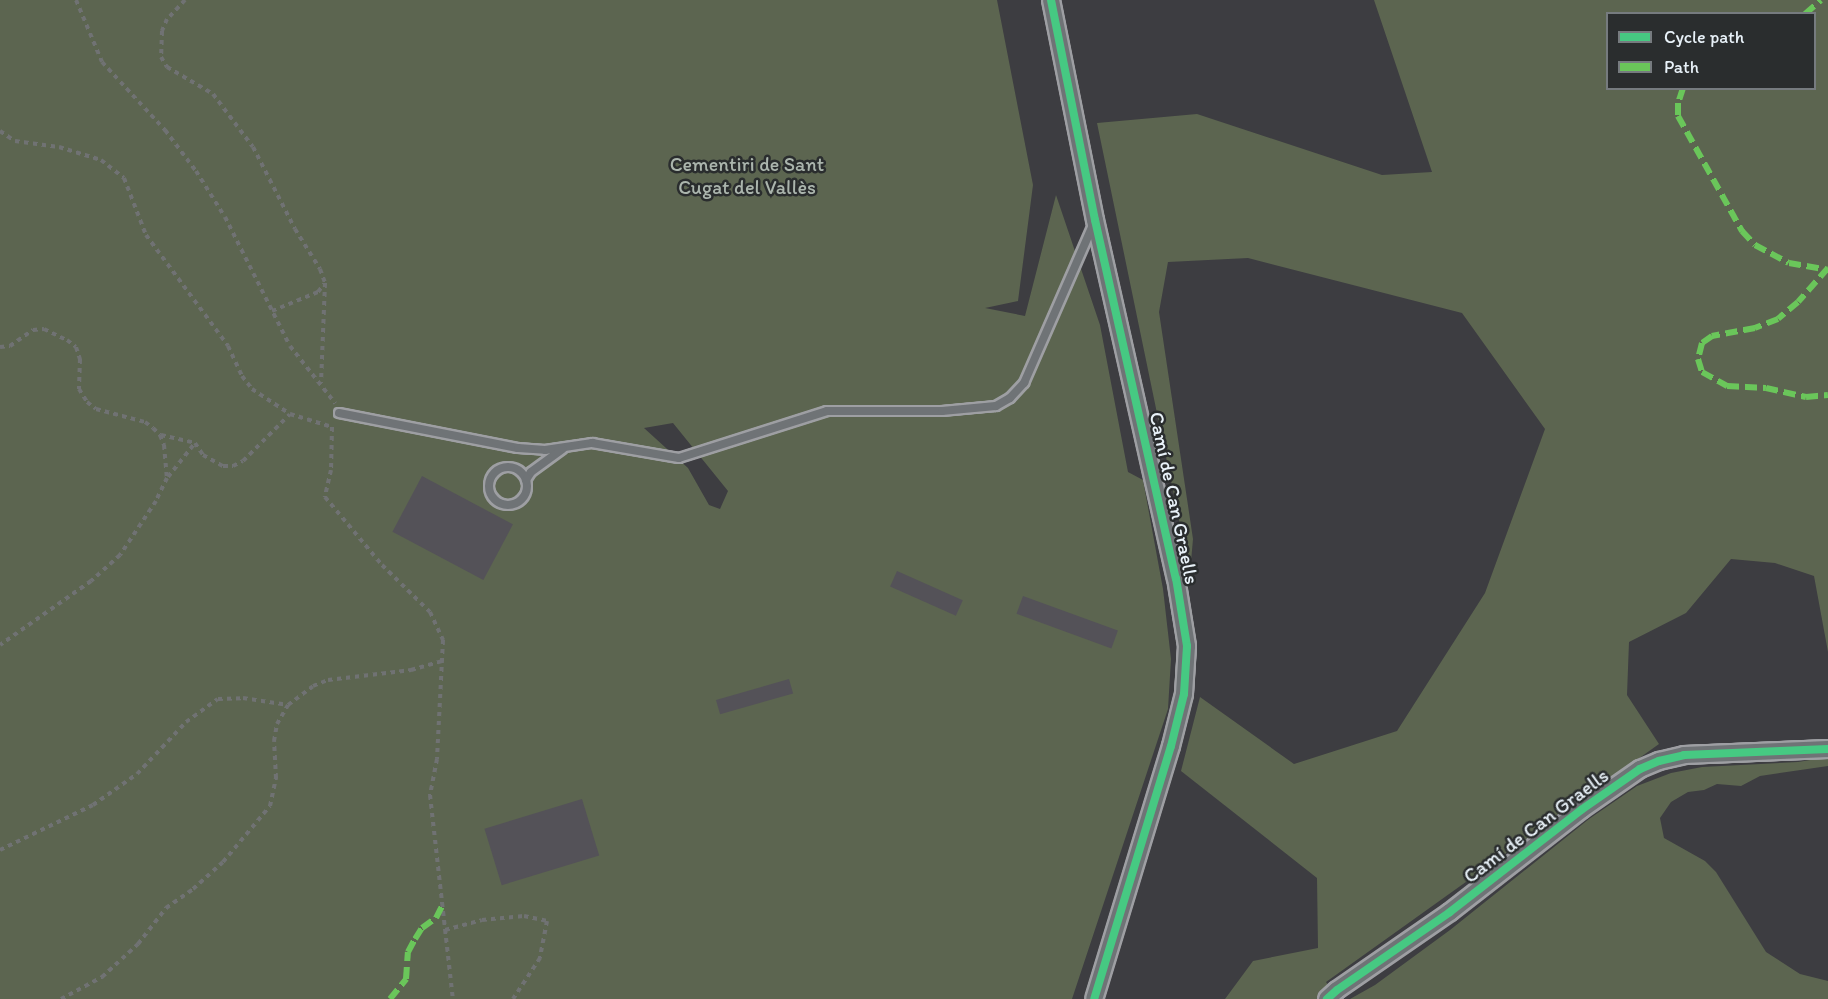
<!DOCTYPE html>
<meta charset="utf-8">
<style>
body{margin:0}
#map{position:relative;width:1828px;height:999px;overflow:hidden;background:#3d3d41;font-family:Itim,sans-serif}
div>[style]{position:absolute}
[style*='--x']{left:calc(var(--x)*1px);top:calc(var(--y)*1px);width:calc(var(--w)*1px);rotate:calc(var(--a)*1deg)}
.green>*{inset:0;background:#5c6550}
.building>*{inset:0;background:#545258;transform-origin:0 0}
.path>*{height:4px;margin-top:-2px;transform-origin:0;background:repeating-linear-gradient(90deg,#707273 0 4.5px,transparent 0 9px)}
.roads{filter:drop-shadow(2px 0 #9e9fa3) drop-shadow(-2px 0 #9e9fa3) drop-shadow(0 2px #9e9fa3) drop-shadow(0 -2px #9e9fa3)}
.service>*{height:8px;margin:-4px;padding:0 4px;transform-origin:4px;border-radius:4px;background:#6f7376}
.service>.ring{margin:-4px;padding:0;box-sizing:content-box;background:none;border:8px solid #6f7376;border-radius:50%}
.minor>*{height:16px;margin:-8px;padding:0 8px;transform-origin:8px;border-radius:8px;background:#6f7376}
.quiet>*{height:6px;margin-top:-3px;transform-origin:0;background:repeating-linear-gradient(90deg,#6ac65a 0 12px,transparent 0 18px)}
.cycleway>*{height:8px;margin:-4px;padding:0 4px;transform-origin:4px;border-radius:4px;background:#46c982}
span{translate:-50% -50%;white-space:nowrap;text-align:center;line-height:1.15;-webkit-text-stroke:5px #2a2d2e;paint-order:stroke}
.park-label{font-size:20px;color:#abb5ad}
.street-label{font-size:20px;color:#e8f1f8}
.legend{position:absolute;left:1606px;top:12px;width:210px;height:78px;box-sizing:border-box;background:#2a2d2e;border:2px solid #767b7f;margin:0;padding:8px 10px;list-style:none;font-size:18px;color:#e8f1f8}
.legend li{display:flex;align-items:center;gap:12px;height:30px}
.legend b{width:30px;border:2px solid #767b7f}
</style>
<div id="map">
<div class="green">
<div style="clip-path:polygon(evenodd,0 0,997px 0,1033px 185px,1018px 301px,985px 308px,1025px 316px,1056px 195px,1100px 325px,1128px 472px,1143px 480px,1163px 589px,1171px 659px,1168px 709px,1072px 999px,0 999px,0 0,673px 423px,728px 491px,720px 509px,709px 505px,688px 468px,644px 428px,673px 423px)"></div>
<div style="clip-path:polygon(evenodd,1374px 0,1828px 0,1828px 652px,1814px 576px,1775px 563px,1731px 559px,1686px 613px,1629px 642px,1627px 695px,1659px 744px,1326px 982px,1338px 999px,1225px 999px,1253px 961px,1318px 948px,1317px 878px,1181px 771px,1200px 697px,1294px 764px,1397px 731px,1485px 593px,1545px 429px,1462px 313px,1248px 258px,1168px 262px,1159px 312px,1193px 539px,1190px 573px,1097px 123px,1197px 114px,1382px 175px,1432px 172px,1374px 0,1608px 14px,1814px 14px,1814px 88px,1608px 88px,1608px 14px)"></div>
<div style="clip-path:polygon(1828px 757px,1828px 766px,1760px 776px,1741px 786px,1717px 784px,1704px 790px,1688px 792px,1671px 802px,1660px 818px,1664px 838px,1705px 861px,1716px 872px,1766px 952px,1800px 974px,1828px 981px,1828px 999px,1350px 999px,1375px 985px,1450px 930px,1589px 819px,1637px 786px,1671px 773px,1702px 767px,1798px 762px)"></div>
</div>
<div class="building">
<div style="left:422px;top:476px;width:103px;height:63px;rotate:28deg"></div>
<div style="left:897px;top:571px;width:72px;height:17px;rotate:24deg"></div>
<div style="left:1023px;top:596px;width:101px;height:19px;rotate:20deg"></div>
<div style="left:789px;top:679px;width:15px;height:76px;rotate:74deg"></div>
<div style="left:582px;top:799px;width:59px;height:102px;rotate:73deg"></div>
</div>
<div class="path">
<div style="--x:76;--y:0;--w:67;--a:67.2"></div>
<div style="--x:102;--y:62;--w:93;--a:47.2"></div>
<div style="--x:165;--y:130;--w:51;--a:52.9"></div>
<div style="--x:196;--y:171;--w:54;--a:57.8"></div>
<div style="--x:225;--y:217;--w:144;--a:63.3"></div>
<div style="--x:290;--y:346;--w:73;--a:51.7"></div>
<div style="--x:185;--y:0;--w:26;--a:133"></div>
<div style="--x:167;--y:19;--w:13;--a:113"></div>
<div style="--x:162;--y:31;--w:26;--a:92"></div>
<div style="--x:161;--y:57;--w:12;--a:59"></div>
<div style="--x:167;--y:67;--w:53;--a:30.4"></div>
<div style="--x:213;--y:94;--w:66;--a:53"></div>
<div style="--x:253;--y:147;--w:92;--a:62.9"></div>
<div style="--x:295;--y:229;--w:47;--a:58"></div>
<div style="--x:320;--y:269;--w:15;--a:70"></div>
<div style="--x:325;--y:283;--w:100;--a:92.3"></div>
<div style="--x:0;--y:131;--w:18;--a:34"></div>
<div style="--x:15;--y:141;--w:44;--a:7.8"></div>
<div style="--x:59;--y:147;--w:44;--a:17.2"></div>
<div style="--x:101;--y:160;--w:29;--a:38"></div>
<div style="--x:124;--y:178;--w:61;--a:68.9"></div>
<div style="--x:146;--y:235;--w:138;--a:53.5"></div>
<div style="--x:228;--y:346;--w:33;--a:65"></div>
<div style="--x:242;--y:376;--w:16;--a:52"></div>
<div style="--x:252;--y:389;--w:45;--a:33.3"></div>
<div style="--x:290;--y:414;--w:44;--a:17.2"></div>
<div style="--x:272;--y:311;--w:50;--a:-22.4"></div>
<div style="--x:318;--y:292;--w:10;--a:-53"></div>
<div style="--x:0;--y:347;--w:10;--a:-6"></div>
<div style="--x:10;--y:346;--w:28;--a:-35"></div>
<div style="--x:33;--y:330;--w:11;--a:-5"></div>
<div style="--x:44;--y:329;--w:25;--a:26"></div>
<div style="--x:67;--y:340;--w:11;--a:38"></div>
<div style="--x:76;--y:347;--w:13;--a:72"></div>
<div style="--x:80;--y:359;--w:30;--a:92"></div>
<div style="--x:79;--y:389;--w:15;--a:58"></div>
<div style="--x:87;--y:402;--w:11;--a:38"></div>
<div style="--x:96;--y:409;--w:51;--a:14.9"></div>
<div style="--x:145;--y:422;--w:10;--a:37"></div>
<div style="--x:153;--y:428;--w:10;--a:45"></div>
<div style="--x:160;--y:435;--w:11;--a:68"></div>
<div style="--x:164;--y:445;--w:33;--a:85"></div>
<div style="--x:167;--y:478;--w:25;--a:116"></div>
<div style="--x:156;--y:501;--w:65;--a:123.7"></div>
<div style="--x:120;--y:555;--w:39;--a:138"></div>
<div style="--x:91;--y:581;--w:111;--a:144.9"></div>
<div style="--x:332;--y:427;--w:43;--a:91.3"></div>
<div style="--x:331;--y:470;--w:28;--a:103"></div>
<div style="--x:325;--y:497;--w:89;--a:50"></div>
<div style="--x:382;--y:565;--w:67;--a:44.4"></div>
<div style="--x:430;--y:612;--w:31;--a:65"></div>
<div style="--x:443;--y:640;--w:119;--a:92.9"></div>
<div style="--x:437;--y:759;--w:37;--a:101"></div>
<div style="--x:430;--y:795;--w:205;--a:83.6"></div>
<div style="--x:161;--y:435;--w:35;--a:13"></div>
<div style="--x:195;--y:443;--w:14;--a:56"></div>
<div style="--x:203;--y:455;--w:23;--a:29"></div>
<div style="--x:223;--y:466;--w:10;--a:0"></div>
<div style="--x:233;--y:466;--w:11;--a:-27"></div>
<div style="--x:243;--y:461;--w:66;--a:-45"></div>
<div style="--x:168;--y:477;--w:43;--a:-51.5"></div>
<div style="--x:0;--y:850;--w:103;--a:-25.8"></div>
<div style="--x:93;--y:805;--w:54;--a:-35.2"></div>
<div style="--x:137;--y:774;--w:71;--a:-46.7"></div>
<div style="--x:186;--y:722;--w:39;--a:-36"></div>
<div style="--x:218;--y:699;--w:25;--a:-2"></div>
<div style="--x:243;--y:698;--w:46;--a:8.8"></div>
<div style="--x:445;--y:930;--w:38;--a:-15"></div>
<div style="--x:482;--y:920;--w:42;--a:-5.4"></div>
<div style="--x:524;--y:916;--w:24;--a:12"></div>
<div style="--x:547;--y:921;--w:38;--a:101"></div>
<div style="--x:540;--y:958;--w:49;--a:123.4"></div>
<div style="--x:61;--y:999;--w:47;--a:-28.2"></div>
<div style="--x:102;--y:977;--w:49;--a:-42.5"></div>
<div style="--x:138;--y:944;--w:46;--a:-52.1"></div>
<div style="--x:166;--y:908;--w:33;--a:-35"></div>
<div style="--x:193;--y:889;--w:40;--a:-42"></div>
<div style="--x:223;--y:862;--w:73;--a:-50"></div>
<div style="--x:270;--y:806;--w:29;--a:-78"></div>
<div style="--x:276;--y:778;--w:37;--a:-93"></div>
<div style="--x:274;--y:741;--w:17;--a:-80"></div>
<div style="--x:277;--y:724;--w:22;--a:-60"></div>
<div style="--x:288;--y:705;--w:31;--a:-37"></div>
<div style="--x:313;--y:686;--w:16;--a:-22"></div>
<div style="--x:328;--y:680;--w:84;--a:-6.9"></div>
<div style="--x:411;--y:670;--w:32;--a:-16"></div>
</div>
<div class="roads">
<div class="service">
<div style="--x:339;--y:413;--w:182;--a:11.1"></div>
<div style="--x:518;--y:448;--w:27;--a:4"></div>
<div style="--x:545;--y:450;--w:48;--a:-8.5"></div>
<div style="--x:592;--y:443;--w:88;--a:9.8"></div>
<div style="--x:679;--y:458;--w:155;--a:-17.6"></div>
<div style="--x:827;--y:411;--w:115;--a:0"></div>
<div style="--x:942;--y:411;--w:54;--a:-5.3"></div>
<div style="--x:996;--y:406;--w:16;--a:-30"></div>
<div style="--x:1010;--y:398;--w:21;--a:-47"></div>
<div style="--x:1024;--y:383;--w:175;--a:-66.4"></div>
<div class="ring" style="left:489px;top:467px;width:30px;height:30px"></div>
<div style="--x:526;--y:480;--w:9;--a:-58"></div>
<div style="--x:531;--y:472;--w:39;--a:-36"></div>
</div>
<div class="minor">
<div style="--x:1051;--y:0;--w:224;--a:78.7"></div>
<div style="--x:1095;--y:220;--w:367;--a:77.3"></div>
<div style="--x:1176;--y:578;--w:69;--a:80.8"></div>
<div style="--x:1187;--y:646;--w:48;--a:93.6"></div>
<div style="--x:1184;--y:694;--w:54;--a:104"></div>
<div style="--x:1171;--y:746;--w:264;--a:106.9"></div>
<div style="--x:1327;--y:999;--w:13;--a:-42"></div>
<div style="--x:1337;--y:990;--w:137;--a:-34.6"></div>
<div style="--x:1450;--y:912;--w:166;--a:-37.9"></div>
<div style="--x:1581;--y:810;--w:72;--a:-34.8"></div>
<div style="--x:1640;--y:769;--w:21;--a:-23"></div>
<div style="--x:1659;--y:761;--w:26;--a:-13"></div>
<div style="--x:1684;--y:755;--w:144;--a:-2.4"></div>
</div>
</div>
<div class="quiet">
<div style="--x:1805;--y:14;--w:21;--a:-41"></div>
<div style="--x:1683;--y:88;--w:16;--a:108"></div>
<div style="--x:1678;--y:103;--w:13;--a:90"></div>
<div style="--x:1678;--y:116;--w:132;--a:60.9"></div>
<div style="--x:1742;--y:231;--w:19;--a:47"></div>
<div style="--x:1755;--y:245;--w:38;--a:28"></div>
<div style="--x:1789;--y:263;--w:39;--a:10"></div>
<div style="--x:1828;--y:268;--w:45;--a:131.4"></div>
<div style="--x:1798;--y:302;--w:26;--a:140"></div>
<div style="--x:1778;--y:319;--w:25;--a:159"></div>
<div style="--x:1755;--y:328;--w:44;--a:169.5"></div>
<div style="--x:1712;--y:336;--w:12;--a:145"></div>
<div style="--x:1702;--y:343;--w:16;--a:104"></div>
<div style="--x:1698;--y:359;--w:14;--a:73"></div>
<div style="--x:1702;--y:372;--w:29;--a:29"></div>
<div style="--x:1727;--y:386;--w:39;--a:3"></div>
<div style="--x:1766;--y:388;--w:41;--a:12.7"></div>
<div style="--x:1806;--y:397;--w:22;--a:-5"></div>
<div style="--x:390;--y:999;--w:26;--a:-51"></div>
<div style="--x:406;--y:979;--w:27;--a:-86"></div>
<div style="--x:408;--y:952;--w:15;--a:-62"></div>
<div style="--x:415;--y:939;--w:13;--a:-58"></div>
<div style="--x:422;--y:928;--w:17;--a:-36"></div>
<div style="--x:436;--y:918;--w:13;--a:-63"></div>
</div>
<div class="cycleway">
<div style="--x:1051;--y:0;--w:224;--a:78.7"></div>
<div style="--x:1095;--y:220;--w:367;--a:77.3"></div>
<div style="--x:1176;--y:578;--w:69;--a:80.8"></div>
<div style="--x:1187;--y:646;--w:48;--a:93.6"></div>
<div style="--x:1184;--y:694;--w:54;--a:104"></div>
<div style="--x:1171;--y:746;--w:264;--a:106.9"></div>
<div style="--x:1327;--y:999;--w:13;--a:-42"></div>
<div style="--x:1337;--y:990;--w:137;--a:-34.6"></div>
<div style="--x:1450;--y:912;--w:166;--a:-37.9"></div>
<div style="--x:1581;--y:810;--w:72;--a:-34.8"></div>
<div style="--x:1640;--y:769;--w:21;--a:-23"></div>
<div style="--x:1659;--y:761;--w:26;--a:-13"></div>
<div style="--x:1684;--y:755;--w:144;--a:-2.4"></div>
</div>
<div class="park-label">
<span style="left:747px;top:176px">Cementiri de Sant<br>Cugat del Vallès</span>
</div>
<div class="street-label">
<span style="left:1174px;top:498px;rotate:78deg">Camí de Can Graells</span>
<span style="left:1536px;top:826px;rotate:-37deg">Camí de Can Graells</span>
</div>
<ul class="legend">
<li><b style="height:8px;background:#46c982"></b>Cycle path</li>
<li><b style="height:8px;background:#6ac65a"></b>Path</li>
</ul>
</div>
